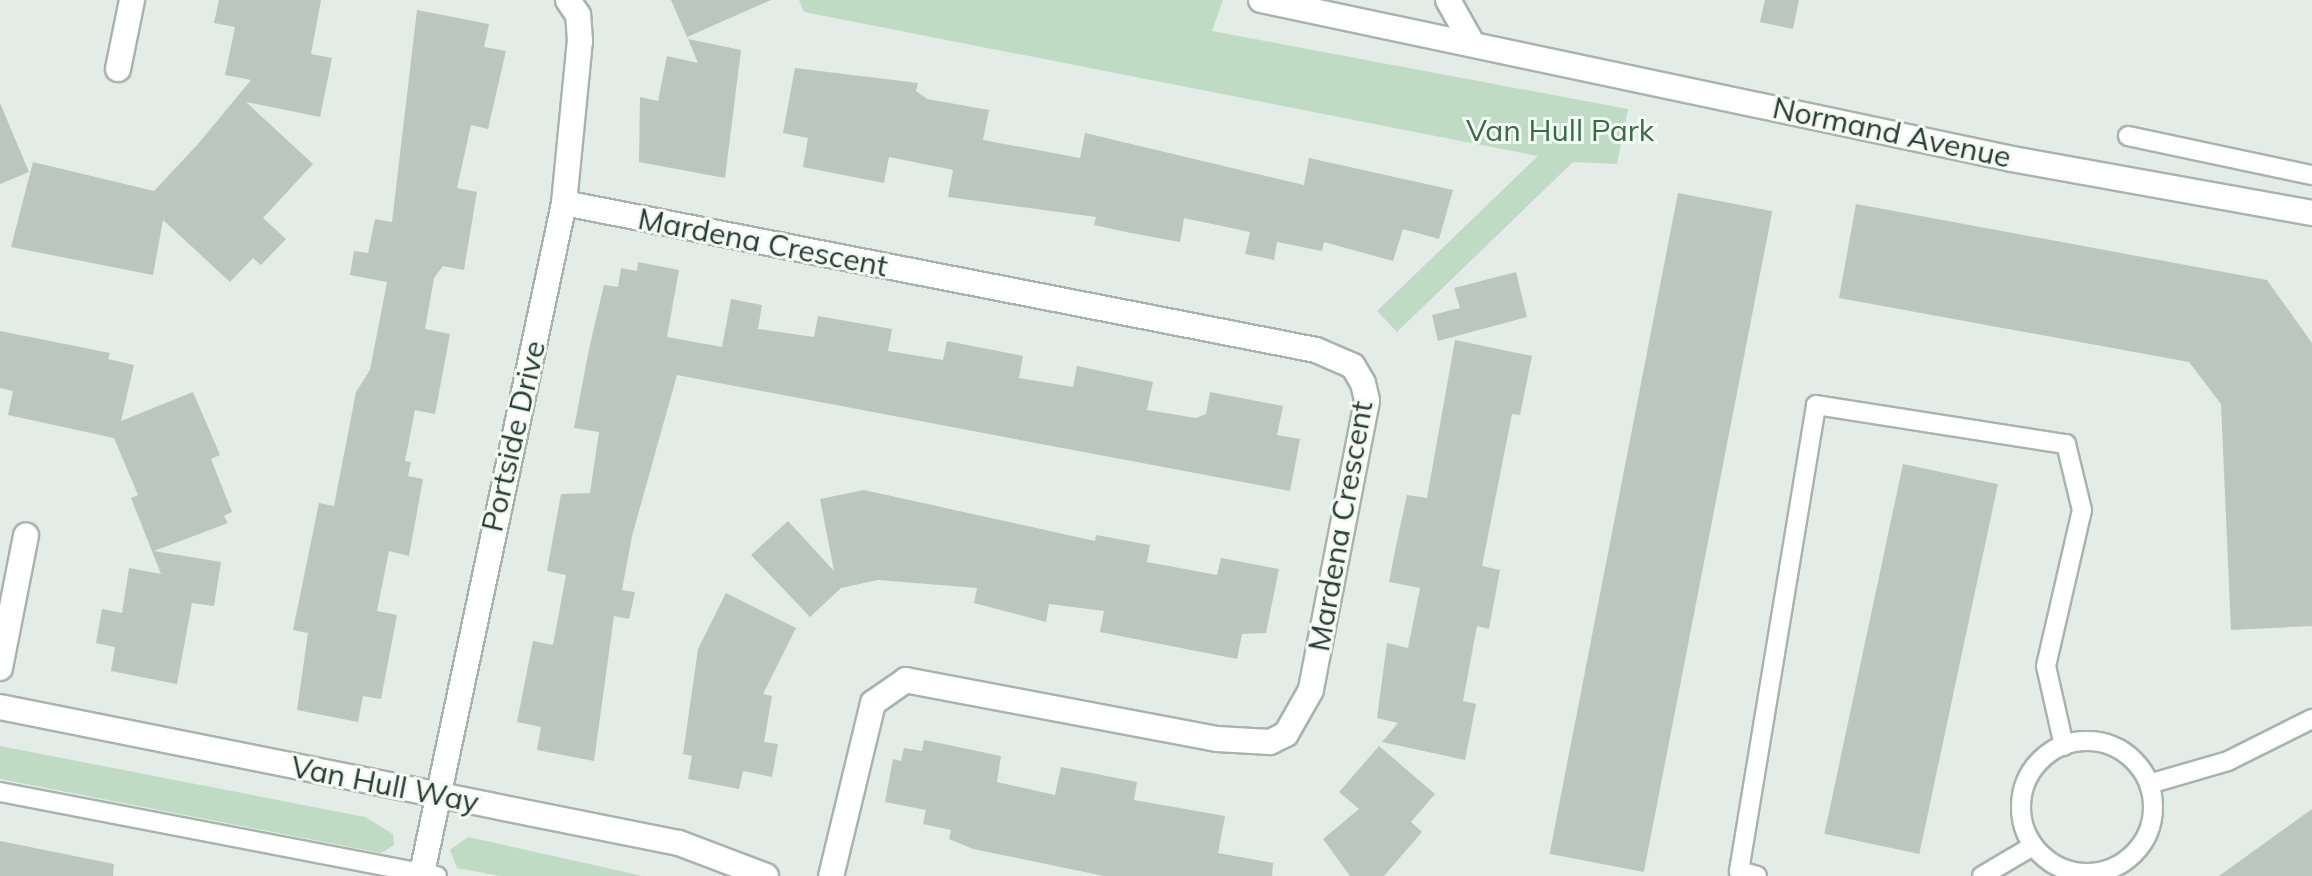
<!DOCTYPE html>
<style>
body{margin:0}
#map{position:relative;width:2312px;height:876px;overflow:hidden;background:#e4ece7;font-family:Mulish,sans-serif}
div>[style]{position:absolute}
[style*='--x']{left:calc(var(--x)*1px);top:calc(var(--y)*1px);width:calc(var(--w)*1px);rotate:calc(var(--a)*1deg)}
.green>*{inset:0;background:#bfdbc3}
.building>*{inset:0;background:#bac6c0;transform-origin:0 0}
.roads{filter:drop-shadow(2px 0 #a7b4ad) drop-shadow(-2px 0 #a7b4ad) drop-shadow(0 2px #a7b4ad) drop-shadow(0 -2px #a7b4ad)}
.lane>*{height:18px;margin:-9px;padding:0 9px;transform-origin:9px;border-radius:9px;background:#fff}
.lane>.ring{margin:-9px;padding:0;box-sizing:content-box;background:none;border:18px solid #fff;border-radius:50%}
.street>*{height:24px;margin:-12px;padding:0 12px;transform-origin:12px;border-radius:12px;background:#fff}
span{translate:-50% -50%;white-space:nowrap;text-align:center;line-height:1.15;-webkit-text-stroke:6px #f4f9f6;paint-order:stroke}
.park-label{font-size:30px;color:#346e41}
.street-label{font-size:30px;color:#253c32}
</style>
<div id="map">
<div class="green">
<div style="clip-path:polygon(799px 0,1223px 0,1212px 31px,1628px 109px,1617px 164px,1573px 162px,1397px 332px,1377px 311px,1538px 156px,804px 12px)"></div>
<div style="clip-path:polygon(0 746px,365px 817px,393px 834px,394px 845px,381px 853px,0 779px)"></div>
<div style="clip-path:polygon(468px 837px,643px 876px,501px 876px,457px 868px,450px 850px)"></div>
</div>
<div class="building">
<div style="clip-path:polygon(219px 0,321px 0,311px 54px,332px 58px,320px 117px,246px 102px,313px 164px,263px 218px,286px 239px,261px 265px,253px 258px,230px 282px,163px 220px,153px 275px,11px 247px,33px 162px,154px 191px,198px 144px,251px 80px,225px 75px,235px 27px,214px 23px)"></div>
<div style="clip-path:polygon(671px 0,771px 0,687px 37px)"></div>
<div style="clip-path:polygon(1765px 0,1799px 0,1793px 29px,1760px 22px)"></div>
<div style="clip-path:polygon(417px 10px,489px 24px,484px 47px,506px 51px,488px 129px,471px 125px,457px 188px,477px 192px,464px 270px,443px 266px,434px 278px,425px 329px,450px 334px,435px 414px,415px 410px,405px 461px,411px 462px,408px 476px,423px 479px,409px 556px,389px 551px,377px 611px,397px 615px,381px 699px,363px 696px,358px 722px,297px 710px,308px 633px,293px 630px,319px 503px,334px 506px,356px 392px,370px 370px,387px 282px,350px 275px,354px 251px,368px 253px,375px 219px,392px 222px)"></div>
<div style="clip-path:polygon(688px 39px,741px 50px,725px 178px,639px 162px,640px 97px,658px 101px,667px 56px,698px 63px)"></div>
<div style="clip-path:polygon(795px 68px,918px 83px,916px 91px,927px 99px,989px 110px,983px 140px,1080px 158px,1085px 133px,1304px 185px,1309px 158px,1453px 190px,1439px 239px,1403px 229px,1393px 261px,1324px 242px,1322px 251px,1277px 242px,1274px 260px,1245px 254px,1250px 232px,1184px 218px,1180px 242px,1131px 233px,1094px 225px,1096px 217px,948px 197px,953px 170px,889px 157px,884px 183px,803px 167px,808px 138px,783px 133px)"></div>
<div style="clip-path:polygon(0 103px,29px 172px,0 184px)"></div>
<div style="left:1678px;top:193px;width:96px;height:673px;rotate:11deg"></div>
<div style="clip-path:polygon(1856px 204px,2267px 280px,2312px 343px,2312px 626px,2231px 630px,2221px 404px,2189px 362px,1839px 298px)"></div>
<div style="clip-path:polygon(638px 262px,679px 270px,667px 337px,722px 347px,731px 299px,762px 305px,758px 329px,814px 337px,818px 316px,892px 329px,888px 351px,943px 360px,947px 341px,1023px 356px,1019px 378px,1073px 387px,1077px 366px,1153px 382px,1147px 410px,1196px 418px,1206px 414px,1210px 392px,1283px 406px,1277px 435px,1300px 439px,1290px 491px,677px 375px,632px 536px,622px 590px,635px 592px,629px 619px,614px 616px,594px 761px,537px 750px,541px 727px,517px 722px,533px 641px,553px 645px,566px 575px,547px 571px,561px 494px,590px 493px,599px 432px,574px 428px,589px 349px,604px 285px,618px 287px,621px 268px,637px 271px)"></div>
<div style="clip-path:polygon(1516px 272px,1527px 317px,1438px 341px,1432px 315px,1460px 308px,1454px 288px)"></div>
<div style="clip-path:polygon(0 331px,110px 353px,108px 359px,134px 365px,121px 421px,193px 392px,220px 455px,211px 459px,232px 512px,224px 516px,228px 523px,154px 551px,221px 562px,214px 606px,192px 603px,177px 684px,111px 671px,115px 647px,96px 643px,102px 609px,122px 613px,129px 568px,161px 574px,131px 498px,138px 495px,114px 438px,8px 415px,13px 391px,0 388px)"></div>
<div style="clip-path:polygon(1455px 340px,1532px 356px,1520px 415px,1512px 414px,1482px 566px,1500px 570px,1489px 629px,1477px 626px,1463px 701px,1476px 704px,1465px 760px,1382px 742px,1398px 723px,1377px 718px,1387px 643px,1408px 648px,1420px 588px,1389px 582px,1396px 546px,1407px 495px,1427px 498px)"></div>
<div style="left:1903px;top:464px;width:97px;height:378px;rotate:12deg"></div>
<div style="clip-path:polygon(864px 490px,1095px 541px,1096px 535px,1150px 545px,1147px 562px,1217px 575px,1221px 558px,1279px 569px,1266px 633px,1242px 634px,1237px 659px,1100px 632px,1104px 611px,1049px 604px,1046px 622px,974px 603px,977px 588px,878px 580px,841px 588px,810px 617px,751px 555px,788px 521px,834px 571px,820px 499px)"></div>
<div style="clip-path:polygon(726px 593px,796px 628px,763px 694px,772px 696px,764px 742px,778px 744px,772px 777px,743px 771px,739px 789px,688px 779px,692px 756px,683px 754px,698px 649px)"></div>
<div style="clip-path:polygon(924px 740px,1001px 756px,997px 782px,1055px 795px,1061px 767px,1137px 782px,1134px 800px,1225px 816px,1218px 853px,1273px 863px,1272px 876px,1104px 876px,973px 849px,949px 839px,951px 830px,923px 824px,926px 810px,885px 802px,893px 759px,901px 761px,904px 748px,922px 751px)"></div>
<div style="clip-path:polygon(1379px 746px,1435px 794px,1411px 822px,1422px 832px,1384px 876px,1350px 876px,1323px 839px,1359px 809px,1339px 792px)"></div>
<div style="clip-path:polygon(2312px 809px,2312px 876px,2219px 876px)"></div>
<div style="clip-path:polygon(0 841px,114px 864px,113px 876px,0 876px)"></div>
</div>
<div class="roads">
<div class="lane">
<div style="--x:2128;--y:136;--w:188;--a:12"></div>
<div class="ring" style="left:2021px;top:741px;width:114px;height:114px"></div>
<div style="--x:2149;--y:784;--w:82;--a:-16.2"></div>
<div style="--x:2228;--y:761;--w:94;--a:-26.6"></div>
<div style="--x:0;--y:792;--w:445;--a:10.9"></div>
<div style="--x:1757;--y:876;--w:19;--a:-164"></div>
<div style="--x:1739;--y:871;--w:472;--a:-80.6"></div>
<div style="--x:1816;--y:405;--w:253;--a:8.9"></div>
<div style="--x:2066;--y:444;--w:68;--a:76.4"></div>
<div style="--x:2082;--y:510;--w:160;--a:103"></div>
<div style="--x:2046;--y:666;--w:82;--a:77.3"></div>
<div style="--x:1982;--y:876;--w:59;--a:-30.5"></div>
</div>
<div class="street">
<div style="--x:1261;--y:0;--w:768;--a:11.95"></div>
<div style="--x:2012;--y:159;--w:305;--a:10.2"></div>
<div style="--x:1448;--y:0;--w:49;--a:60.8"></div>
<div style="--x:118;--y:69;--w:70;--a:-78.5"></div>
<div style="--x:564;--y:203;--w:766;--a:11.06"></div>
<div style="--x:1316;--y:350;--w:40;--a:23.4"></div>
<div style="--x:1353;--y:366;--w:20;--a:60"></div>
<div style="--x:1363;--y:383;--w:18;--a:77"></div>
<div style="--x:1367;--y:401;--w:294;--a:101"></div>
<div style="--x:1311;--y:690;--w:51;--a:119.6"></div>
<div style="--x:1286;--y:734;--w:18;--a:153"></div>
<div style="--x:1270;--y:742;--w:53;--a:-176.8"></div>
<div style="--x:1217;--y:739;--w:317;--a:-169.3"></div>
<div style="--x:906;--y:680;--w:40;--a:145.1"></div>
<div style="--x:873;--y:703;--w:178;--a:103.6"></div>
<div style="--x:0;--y:668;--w:135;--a:-78.9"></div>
<div style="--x:0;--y:707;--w:692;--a:11.33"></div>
<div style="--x:679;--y:843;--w:93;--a:20.8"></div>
<div style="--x:422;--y:873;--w:685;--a:-78.03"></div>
<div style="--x:564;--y:203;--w:163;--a:-84.4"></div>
<div style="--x:580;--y:41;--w:26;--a:-94"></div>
<div style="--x:578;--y:15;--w:18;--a:-124"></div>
</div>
</div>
<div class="park-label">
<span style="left:1560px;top:130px">Van Hull Park</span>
</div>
<div class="street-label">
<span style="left:1892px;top:132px;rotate:12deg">Normand Avenue</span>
<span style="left:763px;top:242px;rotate:11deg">Mardena Crescent</span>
<span style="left:513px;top:436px;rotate:-77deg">Portside Drive</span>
<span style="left:1340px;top:526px;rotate:-80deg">Mardena Crescent</span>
<span style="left:385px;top:784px;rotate:11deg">Van Hull Way</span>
</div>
</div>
